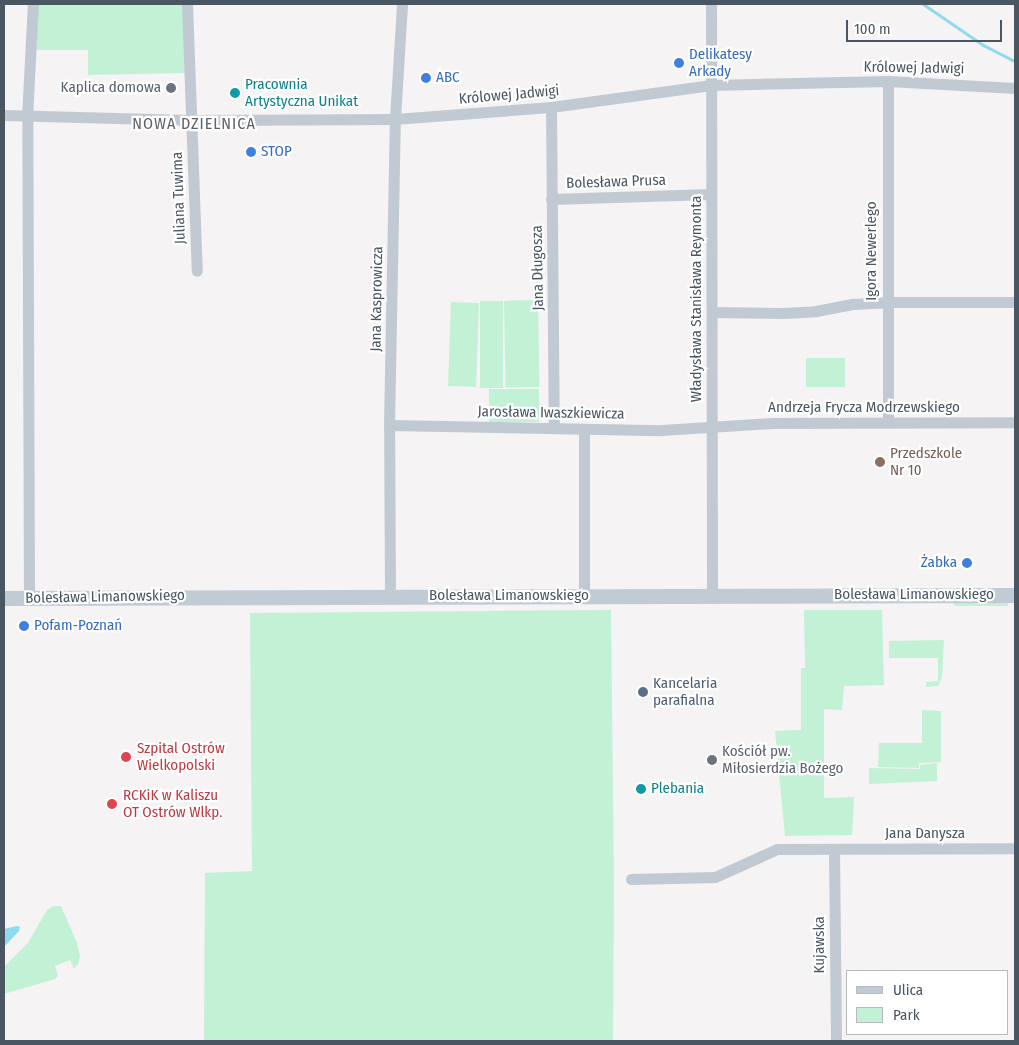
<!DOCTYPE html>
<meta charset="utf-8">
<style>
body{margin:0}
#map{position:relative;width:1019px;height:1045px;overflow:hidden;background:#f5f3f3;font-family:"Fira Sans Condensed",sans-serif}
div>[style]{position:absolute}
[style*='--x']{left:calc(var(--x)*1px);top:calc(var(--y)*1px);width:calc(var(--w)*1px);rotate:calc(var(--a)*1deg)}
.green>*{inset:0;background:#c3f1d5;transform-origin:0 0}
.water>*{inset:0;background:#90daee}
.stream>*{height:3px;margin:-1.5px;padding:0 1.5px;transform-origin:1.5px;border-radius:1.5px;background:#90daee}
.street>*{height:11px;margin:-5.5px;padding:0 5.5px;transform-origin:5.5px;border-radius:5.5px;background:#c1cad2}
.secondary>*{height:15px;margin:-7.5px;padding:0 7.5px;transform-origin:7.5px;border-radius:7.5px;background:#c1cbd6}
.dots>*{width:14px;height:14px;translate:-50% -50%;box-sizing:border-box;border:2px solid #fff;border-radius:50%}
span{translate:-50% -50%;white-space:nowrap;text-align:center;line-height:1.15;-webkit-text-stroke:4.5px #fff;paint-order:stroke}
.shop-label{font-size:15px;color:#366cbe}
.left{translate:0 -50%;text-align:left}
.right{translate:-100% -50%;text-align:right}
.street-label{font-size:15px;color:#4a5661}
.culture-label{font-size:15px;color:#0d838f}
.worship-label{font-size:15px;color:#5b616d}
.education-label{font-size:15px;color:#785e54}
.service-label{font-size:15px;color:#4e5e75}
.health-label{font-size:15px;color:#be3a42}
.neighbourhood-label{font-size:16px;color:#5f6368;letter-spacing:1px}
.frame{position:absolute;inset:0;border:5px solid #4a5661;pointer-events:none}
.legend{position:absolute;left:846px;top:970px;width:162px;height:65px;box-sizing:border-box;background:#fff;border:1px solid #b7bbc0;margin:0;padding:6px 9px;list-style:none;font-size:15px;color:#4a5661}
.legend li{display:flex;align-items:center;gap:10px;height:25px}
.legend b{width:25px;border:1px solid #b7bbc0}
.scale{position:absolute;left:846px;top:20px;width:156px;height:22px;box-sizing:border-box;border:2px solid #4a5661;border-top:0;padding-left:6px;font-size:15px;line-height:18px;white-space:nowrap;color:#4a5661;-webkit-text-stroke:4px #fff;paint-order:stroke}
</style>
<div id="map">
<div class="green">
<div style="clip-path:polygon(37px 4px,183px 4px,185px 73px,88px 75px,88px 50px,36px 50px)"></div>
<div style="left:538px;top:300px;width:87px;height:34px;rotate:89deg"></div>
<div style="left:503px;top:301px;width:87px;height:23px;rotate:90deg"></div>
<div style="left:451px;top:302px;width:28px;height:84px;rotate:2deg"></div>
<div style="left:845px;top:358px;width:29px;height:39px;rotate:90deg"></div>
<div style="left:489px;top:389px;width:50px;height:33px"></div>
<div style="left:954px;top:603px;width:54px;height:3px"></div>
<div style="clip-path:polygon(611px 610px,614px 888px,613px 1041px,204px 1041px,205px 873px,252px 871px,250px 613px)"></div>
<div style="clip-path:polygon(804px 610px,882px 610px,884px 685px,844px 686px,842px 710px,824px 709px,824px 798px,854px 797px,852px 835px,785px 836px,775px 731px,801px 730px,801px 668px,805px 668px)"></div>
<div style="clip-path:polygon(944px 640px,942px 677px,938px 686px,926px 687px,926px 682px,938px 681px,938px 658px,889px 658px,889px 641px)"></div>
<div style="clip-path:polygon(922px 710px,941px 711px,941px 762px,919px 763px,919px 768px,878px 767px,879px 743px,922px 743px)"></div>
<div style="clip-path:polygon(937px 763px,937px 781px,869px 784px,869px 768px,920px 769px,920px 765px)"></div>
<div style="clip-path:polygon(53px 906px,61px 906px,77px 943px,80px 956px,78px 964px,74px 969px,70px 960px,55px 966px,58px 976px,55px 979px,4px 994px,4px 967px,28px 943px,47px 910px)"></div>
</div>
<div class="water">
<div style="clip-path:polygon(17px 926px,20px 927px,19px 931px,4px 947px,4px 929px)"></div>
</div>
<div class="stream">
<div style="--x:923;--y:4;--w:73;--a:34.3"></div>
<div style="--x:983;--y:45;--w:36;--a:27"></div>
</div>
<div class="street">
<div style="--x:187;--y:4;--w:267;--a:87.9"></div>
<div style="--x:711;--y:4;--w:591;--a:89.9"></div>
<div style="--x:888;--y:81;--w:341;--a:90"></div>
<div style="--x:551;--y:107;--w:321;--a:89.5"></div>
<div style="--x:4;--y:115;--w:187;--a:1.5"></div>
<div style="--x:191;--y:120;--w:204;--a:-0.3"></div>
<div style="--x:395;--y:119;--w:156;--a:-4.4"></div>
<div style="--x:551;--y:107;--w:162;--a:-7.8"></div>
<div style="--x:711;--y:85;--w:177;--a:-1.3"></div>
<div style="--x:888;--y:81;--w:127;--a:3.2"></div>
<div style="--x:551;--y:199;--w:160;--a:-1.8"></div>
<div style="--x:712;--y:312;--w:71;--a:0.8"></div>
<div style="--x:783;--y:313;--w:33;--a:-3"></div>
<div style="--x:816;--y:311;--w:38;--a:-11"></div>
<div style="--x:853;--y:304;--w:34;--a:-3"></div>
<div style="--x:887;--y:302;--w:128;--a:0"></div>
<div style="--x:389;--y:425;--w:272;--a:1.1"></div>
<div style="--x:661;--y:430;--w:112;--a:-3.6"></div>
<div style="--x:773;--y:423;--w:242;--a:-0.2"></div>
<div style="--x:584;--y:429;--w:166;--a:90"></div>
<div style="--x:390;--y:596;--w:171;--a:-90.3"></div>
<div style="--x:389;--y:425;--w:306;--a:-88.9"></div>
<div style="--x:395;--y:119;--w:115;--a:-86.5"></div>
<div style="--x:29;--y:598;--w:481;--a:-90.2"></div>
<div style="--x:27;--y:117;--w:113;--a:-87"></div>
<div style="--x:834;--y:849;--w:192;--a:89.4"></div>
<div style="--x:631;--y:879;--w:84;--a:-1.4"></div>
<div style="--x:715;--y:877;--w:68;--a:-24.3"></div>
<div style="--x:777;--y:849;--w:238;--a:-0.2"></div>
</div>
<div class="secondary">
<div style="--x:4;--y:598;--w:1011;--a:-0.17"></div>
</div>
<div class="dots">
<div style="left:679px;top:63px;background:#3f7fe0"></div>
<div style="left:426px;top:78px;background:#3f7fe0"></div>
<div style="left:171px;top:88px;background:#6b7280"></div>
<div style="left:235px;top:93px;background:#0f9aa8"></div>
<div style="left:251px;top:152px;background:#3f7fe0"></div>
<div style="left:880px;top:462px;background:#8d6e63"></div>
<div style="left:967px;top:563px;background:#3f7fe0"></div>
<div style="left:24px;top:626px;background:#3f7fe0"></div>
<div style="left:643px;top:692px;background:#5c6f8a"></div>
<div style="left:126px;top:757px;background:#e0444e"></div>
<div style="left:712px;top:760px;background:#6b7280"></div>
<div style="left:641px;top:789px;background:#0f9aa8"></div>
<div style="left:112px;top:804px;background:#e0444e"></div>
</div>
<div class="shop-label">
<span class="left" style="left:689px;top:63px">Delikatesy<br>Arkady</span>
<span class="left" style="left:436px;top:78px">ABC</span>
<span class="left" style="left:261px;top:152px">STOP</span>
<span class="right" style="left:957px;top:563px">Żabka</span>
<span class="left" style="left:34px;top:626px">Pofam-Poznań</span>
</div>
<div class="street-label">
<span style="left:914px;top:68px;rotate:1deg">Królowej Jadwigi</span>
<span style="left:509px;top:95px;rotate:-5deg">Królowej Jadwigi</span>
<span style="left:616px;top:182px;rotate:-2deg">Bolesława Prusa</span>
<span style="left:179px;top:198px;rotate:-92deg">Juliana Tuwima</span>
<span style="left:872px;top:251px;rotate:-90deg">Igora Newerlego</span>
<span style="left:538px;top:268px;rotate:-91deg">Jana Długosza</span>
<span style="left:377px;top:299px;rotate:-89deg">Jana Kasprowicza</span>
<span style="left:697px;top:299px;rotate:-90deg">Władysława Stanisława Reymonta</span>
<span style="left:864px;top:408px">Andrzeja Frycza Modrzewskiego</span>
<span style="left:551px;top:413px;rotate:1deg">Jarosława Iwaszkiewicza</span>
<span style="left:914px;top:595px">Bolesława Limanowskiego</span>
<span style="left:509px;top:596px">Bolesława Limanowskiego</span>
<span style="left:105px;top:597px;rotate:-1deg">Bolesława Limanowskiego</span>
<span style="left:925px;top:834px">Jana Danysza</span>
<span style="left:820px;top:945px;rotate:-90deg">Kujawska</span>
</div>
<div class="culture-label">
<span class="left" style="left:245px;top:93px">Pracownia<br>Artystyczna Unikat</span>
<span class="left" style="left:651px;top:789px">Plebania</span>
</div>
<div class="worship-label">
<span class="right" style="left:161px;top:88px">Kaplica domowa</span>
<span class="left" style="left:722px;top:760px">Kościół pw.<br>Miłosierdzia Bożego</span>
</div>
<div class="education-label">
<span class="left" style="left:890px;top:462px">Przedszkole<br>Nr 10</span>
</div>
<div class="service-label">
<span class="left" style="left:653px;top:692px">Kancelaria<br>parafialna</span>
</div>
<div class="health-label">
<span class="left" style="left:137px;top:757px">Szpital Ostrów<br>Wielkopolski</span>
<span class="left" style="left:123px;top:804px">RCKiK w Kaliszu<br>OT Ostrów Wlkp.</span>
</div>
<div class="neighbourhood-label">
<span style="left:194px;top:124px">NOWA DZIELNICA</span>
</div>
<div class="frame"></div>
<ul class="legend">
<li><b style="height:6px;background:#c1cbd6"></b>Ulica</li>
<li><b style="height:14px;background:#c3f1d5"></b>Park</li>
</ul>
<div class="scale">100 m</div>
</div>
